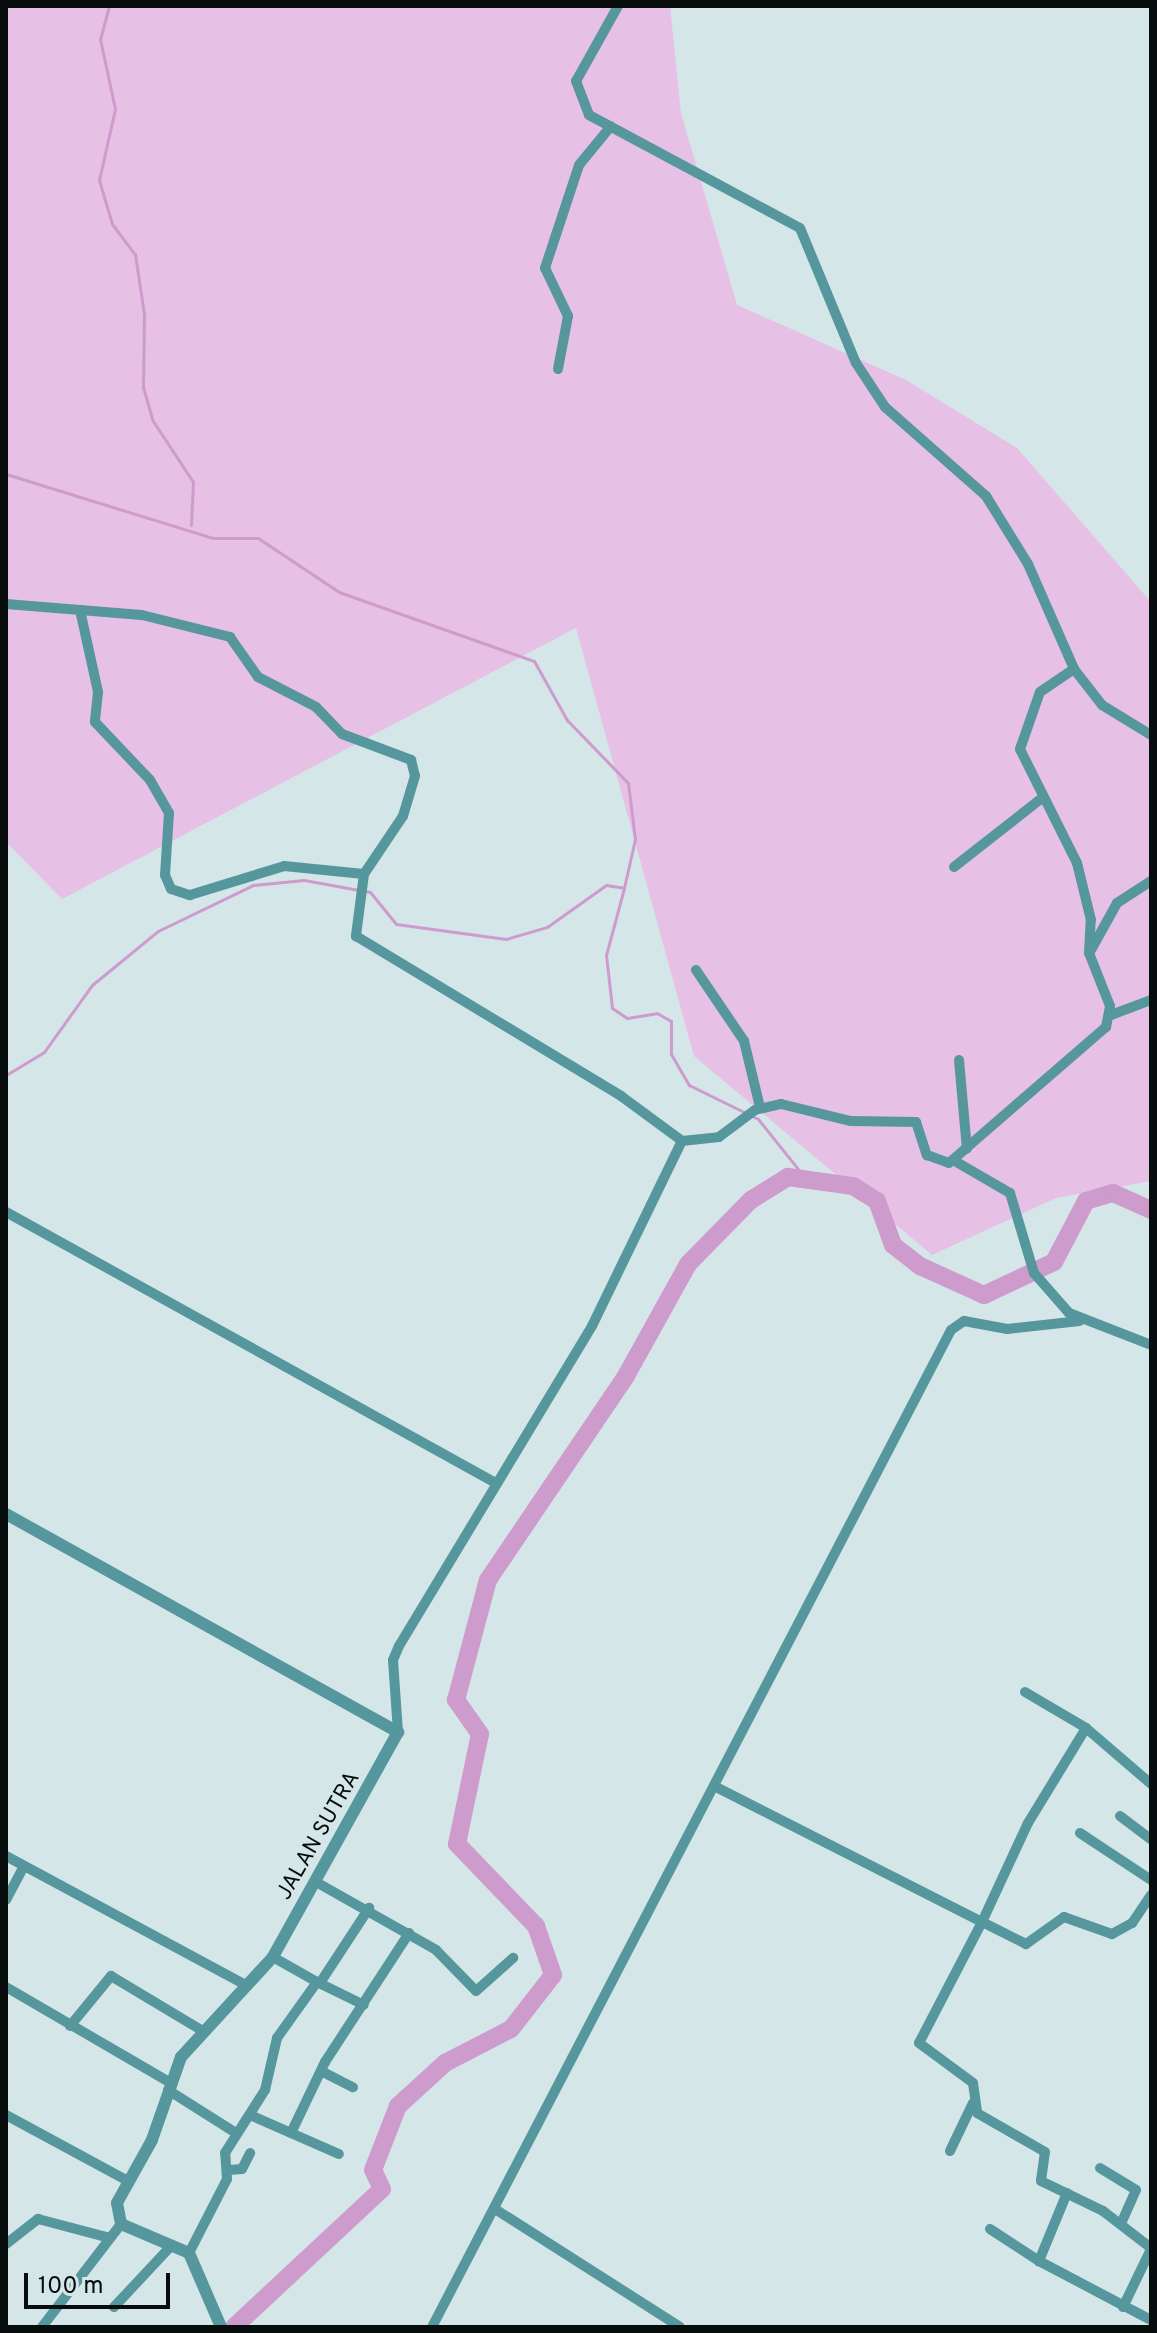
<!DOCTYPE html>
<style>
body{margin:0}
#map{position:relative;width:1157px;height:2333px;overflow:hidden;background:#d5e6e8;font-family:Overpass,sans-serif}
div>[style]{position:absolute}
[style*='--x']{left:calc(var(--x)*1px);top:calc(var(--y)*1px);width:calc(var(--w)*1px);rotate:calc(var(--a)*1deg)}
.green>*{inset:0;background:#e7c0e6}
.stream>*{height:3px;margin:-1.5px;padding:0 1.5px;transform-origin:1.5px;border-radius:1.5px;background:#ce9bcd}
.river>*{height:18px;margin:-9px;padding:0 9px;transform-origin:9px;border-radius:9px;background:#ce9bcd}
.minor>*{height:10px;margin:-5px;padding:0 5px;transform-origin:5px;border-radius:5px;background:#56979e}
.tertiary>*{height:12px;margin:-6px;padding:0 6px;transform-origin:6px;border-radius:6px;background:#56979e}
span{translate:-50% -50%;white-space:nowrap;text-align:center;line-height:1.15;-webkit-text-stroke:7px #d5e6e8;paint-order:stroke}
.street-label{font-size:22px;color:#070c0d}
.frame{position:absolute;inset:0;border:8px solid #070c0d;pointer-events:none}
.scale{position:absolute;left:24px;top:2273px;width:146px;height:36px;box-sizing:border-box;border:4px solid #070c0d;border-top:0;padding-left:10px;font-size:24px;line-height:28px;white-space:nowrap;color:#070c0d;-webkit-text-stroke:6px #d5e6e8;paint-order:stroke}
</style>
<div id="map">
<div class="green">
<div style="clip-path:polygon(6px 6px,670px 6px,681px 113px,737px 305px,906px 380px,1017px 448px,1151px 602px,1151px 1181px,1056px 1198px,932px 1255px,694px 1056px,576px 628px,62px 899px,6px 842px)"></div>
</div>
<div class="stream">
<div style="--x:109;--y:6;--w:34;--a:105"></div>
<div style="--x:100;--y:39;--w:72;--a:77.9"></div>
<div style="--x:115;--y:109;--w:73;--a:102.7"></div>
<div style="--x:99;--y:180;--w:46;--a:73.5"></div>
<div style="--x:112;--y:224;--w:38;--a:53"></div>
<div style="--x:135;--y:254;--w:61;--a:81.5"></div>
<div style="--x:144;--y:314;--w:73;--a:90.8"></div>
<div style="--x:143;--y:387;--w:35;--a:74"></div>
<div style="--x:153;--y:421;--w:73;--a:56.7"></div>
<div style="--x:193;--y:482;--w:43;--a:92.7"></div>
<div style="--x:6;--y:474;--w:217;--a:17.2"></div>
<div style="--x:213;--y:538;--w:45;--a:0"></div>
<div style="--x:258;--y:538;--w:97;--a:33.7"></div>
<div style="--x:339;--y:592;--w:207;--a:19.5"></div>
<div style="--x:534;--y:661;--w:68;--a:60.8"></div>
<div style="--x:567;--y:720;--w:88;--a:45.9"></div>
<div style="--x:628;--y:783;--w:56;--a:82.9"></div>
<div style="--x:635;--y:839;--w:50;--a:102.7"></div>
<div style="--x:6;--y:1075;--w:44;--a:-31.2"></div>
<div style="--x:44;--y:1052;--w:82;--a:-54.4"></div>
<div style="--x:92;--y:985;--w:85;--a:-39.3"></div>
<div style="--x:158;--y:931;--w:106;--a:-25.8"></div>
<div style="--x:253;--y:885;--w:51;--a:-5.6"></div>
<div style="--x:304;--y:880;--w:67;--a:10.3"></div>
<div style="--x:370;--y:892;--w:41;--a:50.9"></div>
<div style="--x:396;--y:924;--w:111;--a:7.8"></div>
<div style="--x:506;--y:939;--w:43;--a:-16.3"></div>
<div style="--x:547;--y:927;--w:72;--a:-35.4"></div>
<div style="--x:606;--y:885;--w:18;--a:9"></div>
<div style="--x:624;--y:888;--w:69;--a:105"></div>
<div style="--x:606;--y:955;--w:53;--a:83.5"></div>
<div style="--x:612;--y:1008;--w:18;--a:34"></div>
<div style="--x:627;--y:1018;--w:30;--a:-9"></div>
<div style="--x:657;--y:1013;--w:16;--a:30"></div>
<div style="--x:671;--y:1021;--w:33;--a:90"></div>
<div style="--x:671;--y:1054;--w:36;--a:60"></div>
<div style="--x:689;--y:1085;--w:77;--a:26.2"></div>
<div style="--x:758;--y:1119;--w:77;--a:51.3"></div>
</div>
<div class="river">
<div style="--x:234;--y:2327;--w:202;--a:-43"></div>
<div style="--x:382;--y:2189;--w:21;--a:-115"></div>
<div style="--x:373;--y:2170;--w:69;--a:-68.7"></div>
<div style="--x:398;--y:2106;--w:64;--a:-42.5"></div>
<div style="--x:445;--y:2063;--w:74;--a:-27.3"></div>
<div style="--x:511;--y:2029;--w:68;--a:-52.1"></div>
<div style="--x:553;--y:1975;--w:52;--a:-109.1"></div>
<div style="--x:536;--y:1926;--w:114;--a:-133.9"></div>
<div style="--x:457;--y:1844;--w:112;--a:-78.2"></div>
<div style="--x:480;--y:1734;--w:42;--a:-125.2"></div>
<div style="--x:456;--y:1700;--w:124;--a:-75.1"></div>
<div style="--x:488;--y:1580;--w:246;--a:-55.9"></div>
<div style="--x:626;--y:1376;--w:128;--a:-61"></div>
<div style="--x:688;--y:1264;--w:90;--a:-45.5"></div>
<div style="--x:751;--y:1200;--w:44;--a:-31.9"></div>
<div style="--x:788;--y:1177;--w:66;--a:7.9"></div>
<div style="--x:853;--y:1186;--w:28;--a:32"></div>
<div style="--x:877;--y:1201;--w:47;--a:70"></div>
<div style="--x:893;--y:1245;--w:34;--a:38"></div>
<div style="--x:920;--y:1266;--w:70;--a:24.4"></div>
<div style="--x:984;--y:1295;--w:77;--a:-25.2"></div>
<div style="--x:1054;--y:1262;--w:69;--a:-62.3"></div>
<div style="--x:1086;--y:1201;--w:28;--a:-17"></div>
<div style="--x:1113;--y:1193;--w:42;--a:24.1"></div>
</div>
<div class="minor">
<div style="--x:618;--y:6;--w:86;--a:119.2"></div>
<div style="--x:576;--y:81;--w:36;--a:69"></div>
<div style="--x:589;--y:115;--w:239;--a:28.2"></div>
<div style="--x:800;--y:228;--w:146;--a:67.5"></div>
<div style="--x:856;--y:363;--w:53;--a:56.6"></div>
<div style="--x:885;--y:407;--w:135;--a:41.4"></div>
<div style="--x:986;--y:496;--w:80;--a:58.3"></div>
<div style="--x:1028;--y:564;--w:115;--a:66.3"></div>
<div style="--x:1074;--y:669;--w:46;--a:52.1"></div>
<div style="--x:1102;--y:705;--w:57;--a:31.5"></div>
<div style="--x:558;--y:369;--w:54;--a:-79.3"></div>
<div style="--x:568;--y:316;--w:53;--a:-115.6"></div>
<div style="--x:545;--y:268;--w:108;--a:-71.7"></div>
<div style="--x:579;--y:165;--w:50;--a:-50.6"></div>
<div style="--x:6;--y:604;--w:136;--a:4.6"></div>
<div style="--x:142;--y:615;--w:91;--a:14"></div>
<div style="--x:230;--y:637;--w:49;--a:55"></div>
<div style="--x:258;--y:677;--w:65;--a:27.3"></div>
<div style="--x:316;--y:707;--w:37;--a:46"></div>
<div style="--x:342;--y:734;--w:74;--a:20.6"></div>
<div style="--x:411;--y:760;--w:16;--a:76"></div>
<div style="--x:415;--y:776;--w:42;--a:106.7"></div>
<div style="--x:403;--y:816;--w:70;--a:123.9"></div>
<div style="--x:364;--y:874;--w:63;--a:97.4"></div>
<div style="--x:356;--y:936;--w:310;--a:31.1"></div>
<div style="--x:621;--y:1096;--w:76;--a:36.4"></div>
<div style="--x:80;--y:610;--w:84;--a:77.6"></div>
<div style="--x:98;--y:692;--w:30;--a:96"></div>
<div style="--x:95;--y:722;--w:80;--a:46.5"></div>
<div style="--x:150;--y:780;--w:38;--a:60"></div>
<div style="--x:169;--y:813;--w:62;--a:93.7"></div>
<div style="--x:165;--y:875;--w:15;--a:67"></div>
<div style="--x:171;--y:889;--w:20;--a:18"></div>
<div style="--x:190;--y:895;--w:98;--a:-17.1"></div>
<div style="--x:284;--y:866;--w:80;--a:5.7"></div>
<div style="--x:954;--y:867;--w:112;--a:-38.1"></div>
<div style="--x:1091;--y:950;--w:54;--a:-61"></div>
<div style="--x:1117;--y:903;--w:40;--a:-32.9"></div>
<div style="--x:696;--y:970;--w:86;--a:55.9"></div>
<div style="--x:744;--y:1041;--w:68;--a:76.4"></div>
<div style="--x:1111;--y:1015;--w:43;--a:-20.6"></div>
<div style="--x:959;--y:1060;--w:89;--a:84.9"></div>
<div style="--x:953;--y:1160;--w:66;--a:30.1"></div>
<div style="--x:1010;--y:1193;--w:84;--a:73.3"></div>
<div style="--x:1034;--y:1273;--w:53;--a:48.8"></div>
<div style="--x:1069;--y:1313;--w:88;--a:21.3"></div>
<div style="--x:6;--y:1212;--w:560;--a:28.95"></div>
<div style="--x:1025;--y:1692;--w:71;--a:30.5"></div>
<div style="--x:398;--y:1732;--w:72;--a:-94"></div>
<div style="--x:393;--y:1660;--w:15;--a:-67"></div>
<div style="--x:399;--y:1646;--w:374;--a:-58.9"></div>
<div style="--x:592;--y:1326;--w:206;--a:-64.1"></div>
<div style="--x:682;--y:1141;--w:37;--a:-6"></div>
<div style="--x:719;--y:1137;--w:45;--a:-36.9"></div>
<div style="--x:755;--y:1110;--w:27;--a:-13"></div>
<div style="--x:781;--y:1104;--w:72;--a:13.7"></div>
<div style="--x:851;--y:1121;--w:65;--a:0.9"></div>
<div style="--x:916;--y:1122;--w:35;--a:72"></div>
<div style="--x:927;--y:1155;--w:23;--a:20"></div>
<div style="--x:949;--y:1163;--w:208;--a:-40.9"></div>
<div style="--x:1106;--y:1027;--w:21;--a:-79"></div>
<div style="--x:1110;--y:1006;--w:57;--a:-111.6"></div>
<div style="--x:1089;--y:953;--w:33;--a:-87"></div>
<div style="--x:1091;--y:920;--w:59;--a:-103.8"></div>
<div style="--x:1077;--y:863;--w:127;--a:-116.6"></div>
<div style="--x:1020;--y:749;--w:60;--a:-70.7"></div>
<div style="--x:1040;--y:692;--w:41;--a:-34.1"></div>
<div style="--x:718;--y:1788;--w:296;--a:26.9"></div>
<div style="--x:982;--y:1922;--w:109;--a:-65.1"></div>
<div style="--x:1028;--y:1823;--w:111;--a:-58.6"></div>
<div style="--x:1086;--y:1728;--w:86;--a:40.7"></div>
<div style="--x:1120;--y:1816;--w:39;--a:37"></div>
<div style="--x:1080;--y:1833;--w:85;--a:33.5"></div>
<div style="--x:6;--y:1856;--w:272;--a:28.3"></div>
<div style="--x:316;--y:1882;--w:138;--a:29.5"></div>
<div style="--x:436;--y:1950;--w:57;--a:45.7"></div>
<div style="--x:476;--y:1991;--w:50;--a:-41.7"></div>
<div style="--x:1151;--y:1895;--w:34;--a:124"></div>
<div style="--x:1132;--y:1923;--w:23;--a:151"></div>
<div style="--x:1112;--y:1934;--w:51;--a:-160.5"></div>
<div style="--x:1064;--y:1917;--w:47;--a:144.6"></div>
<div style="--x:1026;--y:1944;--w:49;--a:-153.4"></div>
<div style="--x:982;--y:1922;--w:136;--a:117.5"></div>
<div style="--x:919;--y:2043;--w:67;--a:36.5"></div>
<div style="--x:973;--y:2083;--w:30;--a:82"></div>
<div style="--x:977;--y:2113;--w:78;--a:29.8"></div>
<div style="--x:1045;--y:2152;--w:29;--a:98"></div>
<div style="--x:1041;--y:2181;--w:69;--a:25.8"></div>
<div style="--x:1103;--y:2211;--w:61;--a:37.6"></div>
<div style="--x:6;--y:1900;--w:38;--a:-62"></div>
<div style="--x:317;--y:1982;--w:52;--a:26.1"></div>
<div style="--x:320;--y:1983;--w:90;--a:-56.8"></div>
<div style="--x:6;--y:1987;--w:191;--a:30.2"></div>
<div style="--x:70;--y:2026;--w:65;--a:-50.6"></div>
<div style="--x:111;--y:1976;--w:107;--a:30.9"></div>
<div style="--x:321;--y:2071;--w:36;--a:27"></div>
<div style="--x:168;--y:2090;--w:80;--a:32.3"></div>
<div style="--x:6;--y:2115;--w:139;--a:28.4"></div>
<div style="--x:250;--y:2115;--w:97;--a:23.7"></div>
<div style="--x:291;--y:2133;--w:79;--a:-64.4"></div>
<div style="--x:325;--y:2062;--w:154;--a:-56.9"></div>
<div style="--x:950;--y:2151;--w:53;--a:-64.4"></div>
<div style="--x:1100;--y:2168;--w:42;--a:31.4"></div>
<div style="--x:1136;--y:2190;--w:37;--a:114"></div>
<div style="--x:229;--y:2170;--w:13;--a:-4"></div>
<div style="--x:242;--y:2169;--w:18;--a:-63"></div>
<div style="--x:1067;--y:2193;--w:74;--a:112.4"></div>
<div style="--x:1039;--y:2261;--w:127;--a:27.8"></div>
<div style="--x:495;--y:2209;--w:219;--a:32.5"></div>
<div style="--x:990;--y:2229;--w:59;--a:33.1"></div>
<div style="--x:6;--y:2244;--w:41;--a:-38"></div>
<div style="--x:38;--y:2219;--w:74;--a:14.8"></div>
<div style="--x:189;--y:2253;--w:83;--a:-62.8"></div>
<div style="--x:227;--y:2179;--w:26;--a:-94"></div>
<div style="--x:225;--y:2153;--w:75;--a:-57.6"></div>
<div style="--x:265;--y:2090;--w:53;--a:-77"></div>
<div style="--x:277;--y:2038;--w:69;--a:-54.5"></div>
<div style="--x:317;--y:1982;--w:51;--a:-150.4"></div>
<div style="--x:114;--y:2307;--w:83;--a:-46.9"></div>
<div style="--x:1123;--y:2307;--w:64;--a:-64.2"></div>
<div style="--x:42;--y:2327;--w:130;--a:-52.5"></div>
<div style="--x:432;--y:2327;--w:1124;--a:-62.5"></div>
<div style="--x:951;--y:1330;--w:16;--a:-35"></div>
<div style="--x:964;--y:1321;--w:44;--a:10.5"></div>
<div style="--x:1007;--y:1329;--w:73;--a:-6.3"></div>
</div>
<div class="tertiary">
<div style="--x:6;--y:1514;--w:449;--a:29.1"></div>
<div style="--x:398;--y:1732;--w:257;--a:119.1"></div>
<div style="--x:273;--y:1957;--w:136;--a:132.6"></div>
<div style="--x:181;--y:2057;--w:88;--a:109.3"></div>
<div style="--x:152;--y:2140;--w:72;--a:119.1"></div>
<div style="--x:117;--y:2203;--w:21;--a:79"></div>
<div style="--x:121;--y:2224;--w:74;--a:23.1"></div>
<div style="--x:189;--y:2253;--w:81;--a:66.6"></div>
</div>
<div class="street-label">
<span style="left:319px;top:1836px;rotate:-60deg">JALAN SUTRA</span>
</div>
<div class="frame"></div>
<div class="scale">100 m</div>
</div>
